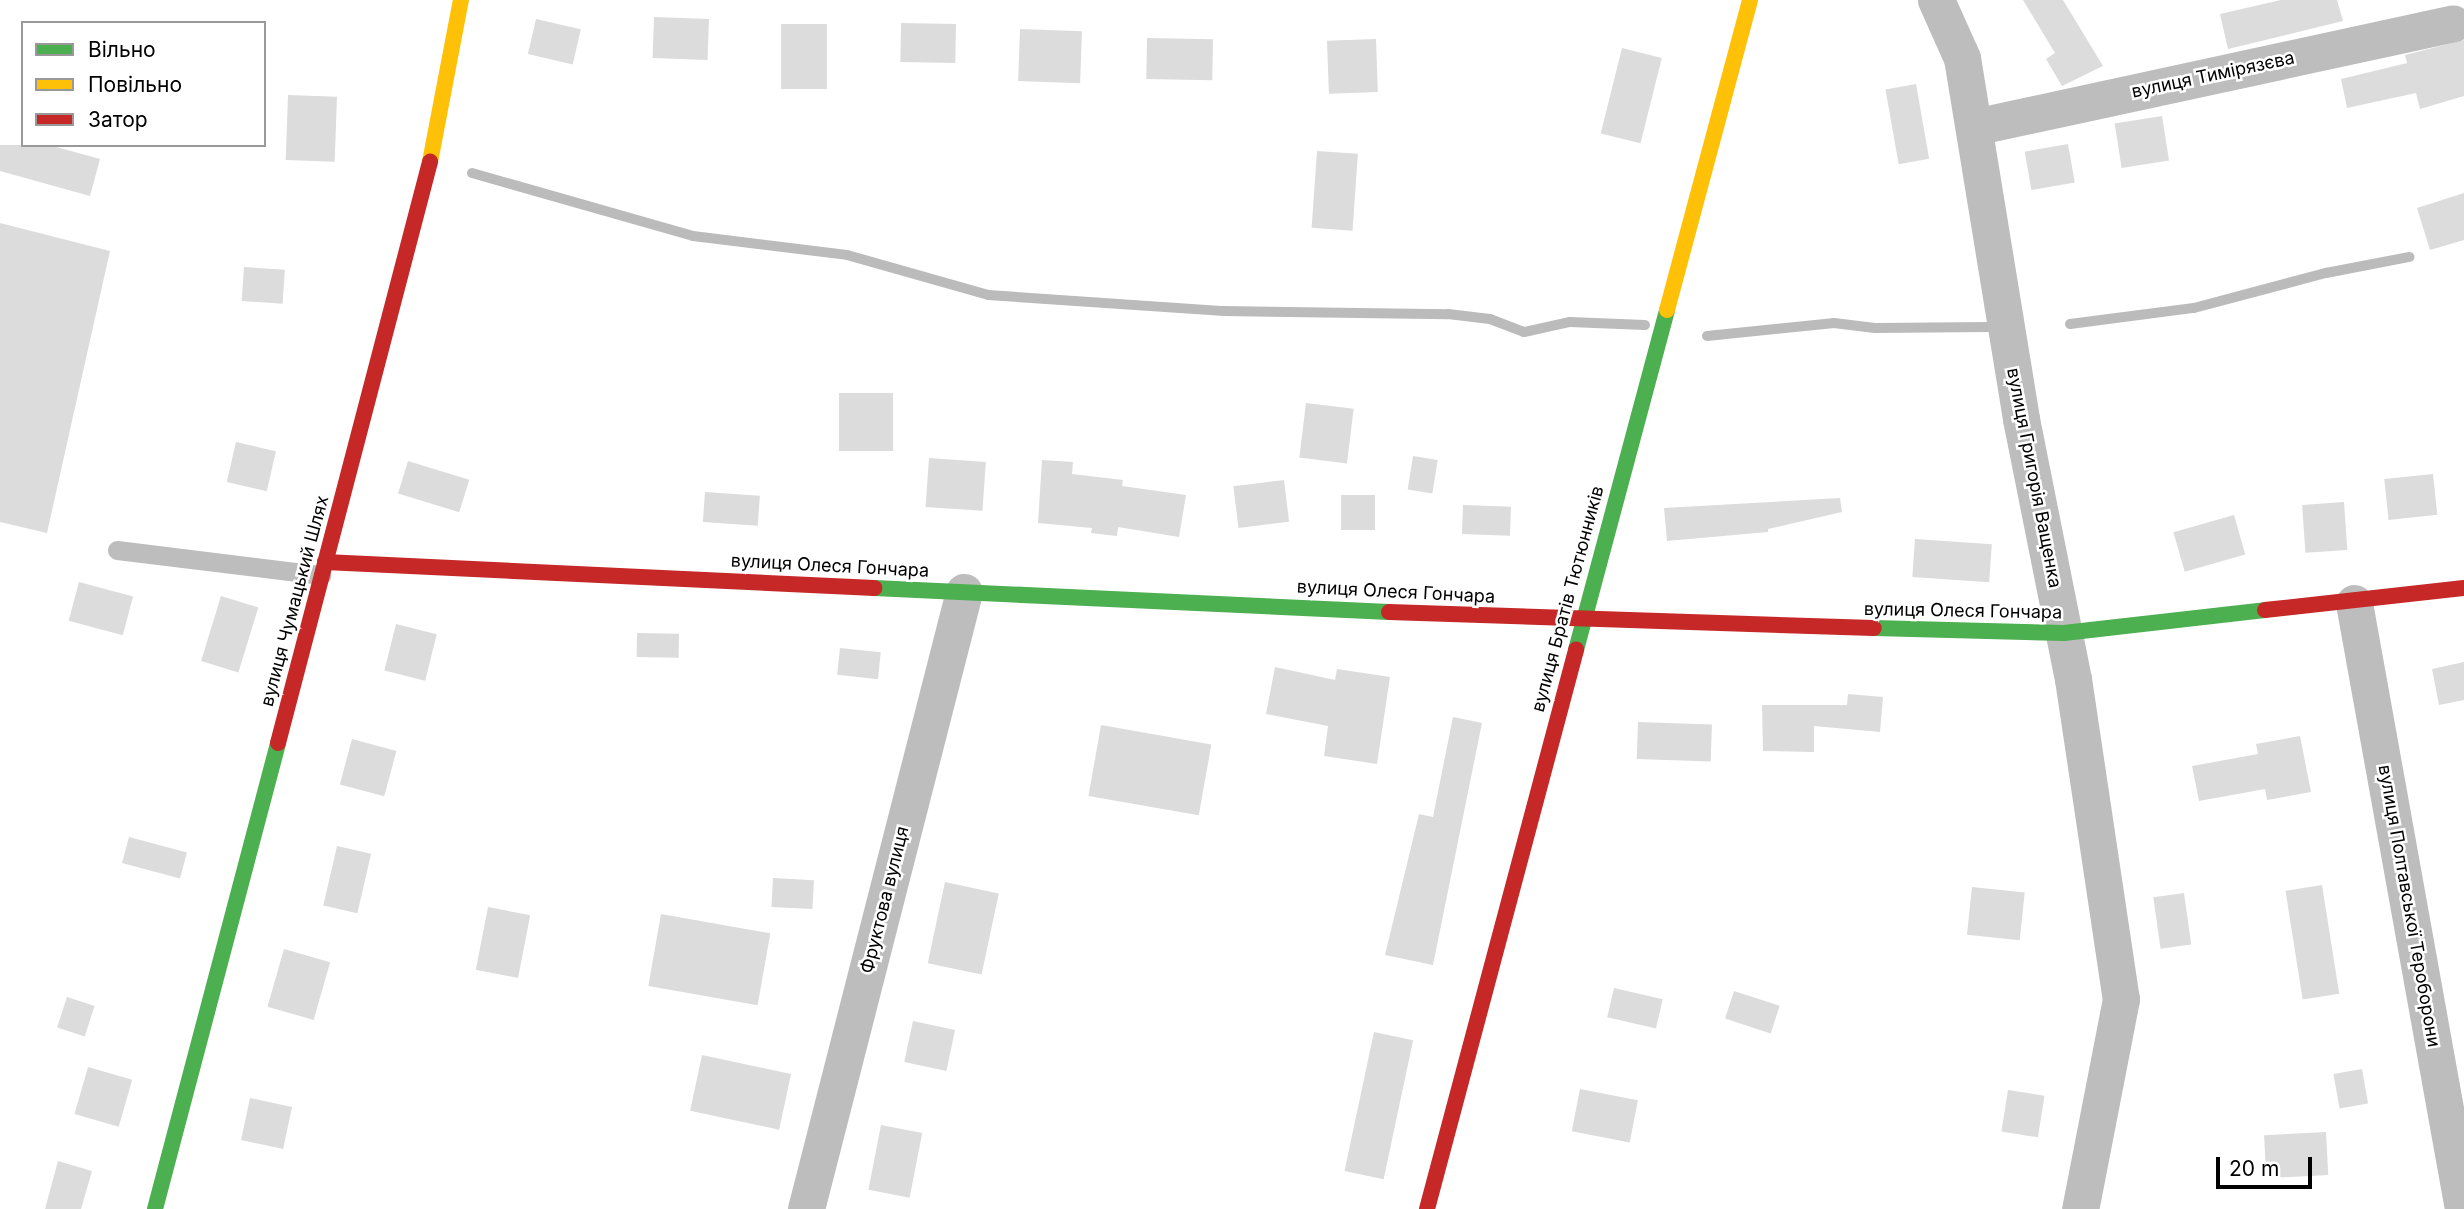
<!DOCTYPE html>
<meta charset="utf-8">
<style>
body{margin:0}
#map{position:relative;width:2464px;height:1209px;overflow:hidden;background:#fff;font-family:Inter,sans-serif}
div>[style]{position:absolute}
[style*='--x']{left:calc(var(--x)*1px);top:calc(var(--y)*1px);width:calc(var(--w)*1px);rotate:calc(var(--a)*1deg)}
.stream>*{height:10px;margin:-5px;padding:0 5px;transform-origin:5px;border-radius:5px;background:#bbb}
.building>*{inset:0;background:#dcdcdc;transform-origin:0 0}
.lane>*{height:19px;margin:-9.5px;padding:0 9.5px;transform-origin:9.5px;border-radius:9.5px;background:#bdbdbd}
.street>*{height:37px;margin:-18.5px;padding:0 18.5px;transform-origin:18.5px;border-radius:18.5px;background:#bdbdbd}
.fast>*{height:16px;margin:-8px;padding:0 8px;transform-origin:8px;border-radius:8px;background:#4caf50}
.slow>*{height:16px;margin:-8px;padding:0 8px;transform-origin:8px;border-radius:8px;background:#ffc107}
.jam>*{height:16px;margin:-8px;padding:0 8px;transform-origin:8px;border-radius:8px;background:#c62828}
span{translate:-50% -50%;white-space:nowrap;text-align:center;line-height:1.15;-webkit-text-stroke:5px #fff;paint-order:stroke}
.street-label{font-size:18px;color:#000}
.legend{position:absolute;left:21px;top:21px;width:245px;height:126px;box-sizing:border-box;background:#fff;border:2px solid #999;margin:0;padding:9px 12px;list-style:none;font-size:21px;color:#000}
.legend li{display:flex;align-items:center;gap:14px;height:35px}
.legend b{width:35px;border:2px solid #999}
.scale{position:absolute;left:2216px;top:1157px;width:96px;height:32px;box-sizing:border-box;border:4px solid #000;border-top:0;padding-left:9px;font-size:21px;line-height:24px;white-space:nowrap;color:#000;-webkit-text-stroke:5px #fff;paint-order:stroke}
</style>
<div id="map">
<div class="stream">
<div style="--x:472;--y:173;--w:230;--a:15.9"></div>
<div style="--x:693;--y:236;--w:155;--a:7"></div>
<div style="--x:847;--y:255;--w:147;--a:15.8"></div>
<div style="--x:988;--y:295;--w:237;--a:3.9"></div>
<div style="--x:1224;--y:311;--w:224;--a:0.8"></div>
<div style="--x:1448;--y:314;--w:42;--a:6.8"></div>
<div style="--x:1490;--y:319;--w:36;--a:21"></div>
<div style="--x:1524;--y:332;--w:47;--a:-12.3"></div>
<div style="--x:1570;--y:322;--w:75;--a:2.3"></div>
<div style="--x:2070;--y:324;--w:125;--a:-7.4"></div>
<div style="--x:2194;--y:308;--w:137;--a:-14.9"></div>
<div style="--x:2326;--y:273;--w:85;--a:-10.9"></div>
<div style="--x:1707;--y:336;--w:128;--a:-5.8"></div>
<div style="--x:1834;--y:323;--w:41;--a:7"></div>
<div style="--x:1875;--y:328;--w:115;--a:-0.5"></div>
</div>
<div class="building">
<div style="clip-path:polygon(2023px 0,2063px 0,2103px 66px,2062px 86px,2046px 59px,2055px 53px)"></div>
<div style="clip-path:polygon(2281px 0,2337px 0,2343px 21px,2228px 49px,2220px 14px)"></div>
<div style="left:654px;top:17px;width:55px;height:41px;rotate:2deg"></div>
<div style="left:536px;top:19px;width:46px;height:36px;rotate:13deg"></div>
<div style="left:901px;top:23px;width:55px;height:39px;rotate:1deg"></div>
<div style="left:781px;top:24px;width:46px;height:65px"></div>
<div style="left:1020px;top:29px;width:62px;height:52px;rotate:2deg"></div>
<div style="left:1147px;top:38px;width:66px;height:41px;rotate:1deg"></div>
<div style="left:1376px;top:39px;width:53px;height:49px;rotate:88deg"></div>
<div style="clip-path:polygon(2464px 40px,2464px 96px,2420px 109px,2416px 93px,2347px 108px,2341px 79px,2407px 63px,2405px 55px)"></div>
<div style="left:1622px;top:48px;width:41px;height:88px;rotate:14deg"></div>
<div style="left:1916px;top:84px;width:76px;height:31px;rotate:80deg"></div>
<div style="left:288px;top:95px;width:49px;height:65px;rotate:2deg"></div>
<div style="left:2162px;top:116px;width:45px;height:48px;rotate:81deg"></div>
<div style="left:2068px;top:144px;width:39px;height:44px;rotate:80deg"></div>
<div style="clip-path:polygon(0 145px,49px 145px,100px 159px,90px 196px,0 171px)"></div>
<div style="left:1317px;top:151px;width:41px;height:77px;rotate:4deg"></div>
<div style="clip-path:polygon(2464px 193px,2464px 240px,2430px 250px,2417px 208px)"></div>
<div style="clip-path:polygon(0 223px,110px 251px,47px 533px,0 522px)"></div>
<div style="left:244px;top:267px;width:41px;height:34px;rotate:4deg"></div>
<div style="left:839px;top:393px;width:54px;height:58px"></div>
<div style="left:1306px;top:403px;width:48px;height:55px;rotate:7deg"></div>
<div style="left:236px;top:442px;width:41px;height:41px;rotate:13deg"></div>
<div style="left:1413px;top:456px;width:25px;height:34px;rotate:9deg"></div>
<div style="left:929px;top:458px;width:57px;height:49px;rotate:4deg"></div>
<div style="clip-path:polygon(1042px 460px,1073px 462px,1072px 474px,1123px 480px,1122px 486px,1186px 495px,1179px 537px,1118px 527px,1117px 536px,1091px 533px,1092px 528px,1038px 523px)"></div>
<div style="left:408px;top:461px;width:64px;height:34px;rotate:17deg"></div>
<div style="left:2433px;top:474px;width:41px;height:49px;rotate:84deg"></div>
<div style="left:1284px;top:480px;width:42px;height:51px;rotate:83deg"></div>
<div style="left:705px;top:492px;width:55px;height:30px;rotate:4deg"></div>
<div style="left:1341px;top:495px;width:34px;height:35px"></div>
<div style="clip-path:polygon(1840px 498px,1842px 512px,1768px 529px,1768px 532px,1667px 541px,1664px 508px)"></div>
<div style="left:2344px;top:502px;width:48px;height:42px;rotate:86deg"></div>
<div style="left:1463px;top:505px;width:48px;height:29px;rotate:2deg"></div>
<div style="left:2234px;top:515px;width:41px;height:63px;rotate:74deg"></div>
<div style="left:1915px;top:539px;width:77px;height:38px;rotate:4deg"></div>
<div style="left:79px;top:582px;width:56px;height:40px;rotate:15deg"></div>
<div style="left:221px;top:596px;width:39px;height:68px;rotate:17deg"></div>
<div style="left:396px;top:624px;width:42px;height:48px;rotate:14deg"></div>
<div style="left:637px;top:633px;width:42px;height:24px;rotate:1deg"></div>
<div style="left:840px;top:648px;width:41px;height:27px;rotate:6deg"></div>
<div style="clip-path:polygon(2464px 662px,2464px 700px,2439px 705px,2432px 669px)"></div>
<div style="clip-path:polygon(1275px 667px,1335px 680px,1337px 669px,1390px 677px,1377px 764px,1324px 756px,1328px 726px,1266px 714px)"></div>
<div style="clip-path:polygon(1848px 694px,1883px 697px,1880px 732px,1814px 726px,1814px 752px,1763px 751px,1762px 705px,1847px 705px)"></div>
<div style="clip-path:polygon(1453px 717px,1482px 723px,1433px 965px,1385px 955px,1419px 814px,1433px 817px)"></div>
<div style="left:1638px;top:722px;width:74px;height:37px;rotate:2deg"></div>
<div style="left:1101px;top:725px;width:112px;height:72px;rotate:10deg"></div>
<div style="clip-path:polygon(2300px 736px,2311px 792px,2267px 800px,2265px 789px,2199px 801px,2192px 766px,2258px 754px,2256px 744px)"></div>
<div style="left:352px;top:739px;width:46px;height:47px;rotate:15deg"></div>
<div style="left:129px;top:837px;width:60px;height:27px;rotate:15deg"></div>
<div style="left:337px;top:846px;width:35px;height:61px;rotate:13deg"></div>
<div style="left:773px;top:878px;width:41px;height:29px;rotate:3deg"></div>
<div style="left:945px;top:882px;width:55px;height:83px;rotate:12deg"></div>
<div style="left:2322px;top:885px;width:110px;height:37px;rotate:81deg"></div>
<div style="left:1972px;top:887px;width:53px;height:48px;rotate:6deg"></div>
<div style="left:2184px;top:893px;width:52px;height:31px;rotate:82deg"></div>
<div style="left:488px;top:907px;width:43px;height:64px;rotate:11deg"></div>
<div style="left:661px;top:914px;width:111px;height:73px;rotate:10deg"></div>
<div style="left:284px;top:949px;width:48px;height:60px;rotate:16deg"></div>
<div style="left:1614px;top:988px;width:50px;height:30px;rotate:13deg"></div>
<div style="left:1734px;top:991px;width:48px;height:29px;rotate:18deg"></div>
<div style="left:67px;top:997px;width:29px;height:32px;rotate:18deg"></div>
<div style="left:913px;top:1021px;width:43px;height:42px;rotate:12deg"></div>
<div style="left:1374px;top:1032px;width:40px;height:142px;rotate:12deg"></div>
<div style="left:702px;top:1055px;width:91px;height:57px;rotate:12deg"></div>
<div style="left:88px;top:1067px;width:46px;height:49px;rotate:16deg"></div>
<div style="left:2362px;top:1069px;width:35px;height:29px;rotate:80deg"></div>
<div style="left:1580px;top:1089px;width:59px;height:43px;rotate:11deg"></div>
<div style="left:2008px;top:1090px;width:37px;height:42px;rotate:9deg"></div>
<div style="left:250px;top:1098px;width:43px;height:43px;rotate:12deg"></div>
<div style="left:881px;top:1125px;width:42px;height:66px;rotate:11deg"></div>
<div style="left:2326px;top:1132px;width:43px;height:62px;rotate:87deg"></div>
<div style="clip-path:polygon(58px 1161px,92px 1171px,81px 1209px,45px 1209px)"></div>
</div>
<div class="lane">
<div style="--x:117;--y:550;--w:206;--a:7"></div>
</div>
<div class="street">
<div style="--x:1936;--y:0;--w:64;--a:65.9"></div>
<div style="--x:1962;--y:58;--w:366;--a:80.7"></div>
<div style="--x:2021;--y:419;--w:265;--a:78.7"></div>
<div style="--x:2073;--y:679;--w:324;--a:81.5"></div>
<div style="--x:2121;--y:999;--w:214;--a:101"></div>
<div style="--x:1974;--y:127;--w:490;--a:-12.2"></div>
<div style="--x:2354;--y:603;--w:616;--a:79.8"></div>
<div style="--x:806;--y:1209;--w:637;--a:-75.64"></div>
</div>
<div class="fast">
<div style="--x:874;--y:588;--w:516;--a:2.67"></div>
<div style="--x:1874;--y:628;--w:190;--a:1.5"></div>
<div style="--x:2064;--y:633;--w:202;--a:-6.5"></div>
<div style="--x:1576;--y:650;--w:352;--a:-75"></div>
<div style="--x:155;--y:1209;--w:482;--a:-75.2"></div>
</div>
<div class="slow">
<div style="--x:430;--y:162;--w:165;--a:-79.2"></div>
<div style="--x:1667;--y:310;--w:321;--a:-75"></div>
</div>
<div class="jam">
<div style="--x:325;--y:562;--w:550;--a:2.71"></div>
<div style="--x:2265;--y:610;--w:200;--a:-6.3"></div>
<div style="--x:1389;--y:612;--w:485;--a:1.9"></div>
<div style="--x:278;--y:743;--w:601;--a:-75.34"></div>
<div style="--x:1427;--y:1209;--w:579;--a:-75.07"></div>
</div>
<div class="street-label">
<span style="left:2213px;top:75px;rotate:-12deg">вулиця Тимірязєва</span>
<span style="left:2034px;top:478px;rotate:79deg">вулиця Григорія Ващенка</span>
<span style="left:830px;top:566px;rotate:3deg">вулиця Олеся Гончара</span>
<span style="left:1396px;top:592px;rotate:3deg">вулиця Олеся Гончара</span>
<span style="left:1568px;top:599px;rotate:-75deg">вулиця Братів Тютюнників</span>
<span style="left:295px;top:601px;rotate:-75deg">вулиця Чумацький Шлях</span>
<span style="left:1963px;top:611px;rotate:1deg">вулиця Олеся Гончара</span>
<span style="left:885px;top:900px;rotate:-76deg">Фруктова вулиця</span>
<span style="left:2409px;top:906px;rotate:80deg">вулиця Полтавської Тероборони</span>
</div>
<ul class="legend">
<li><b style="height:9px;background:#4caf50"></b>Вільно</li>
<li><b style="height:9px;background:#ffc107"></b>Повільно</li>
<li><b style="height:9px;background:#c62828"></b>Затор</li>
</ul>
<div class="scale">20 m</div>
</div>
